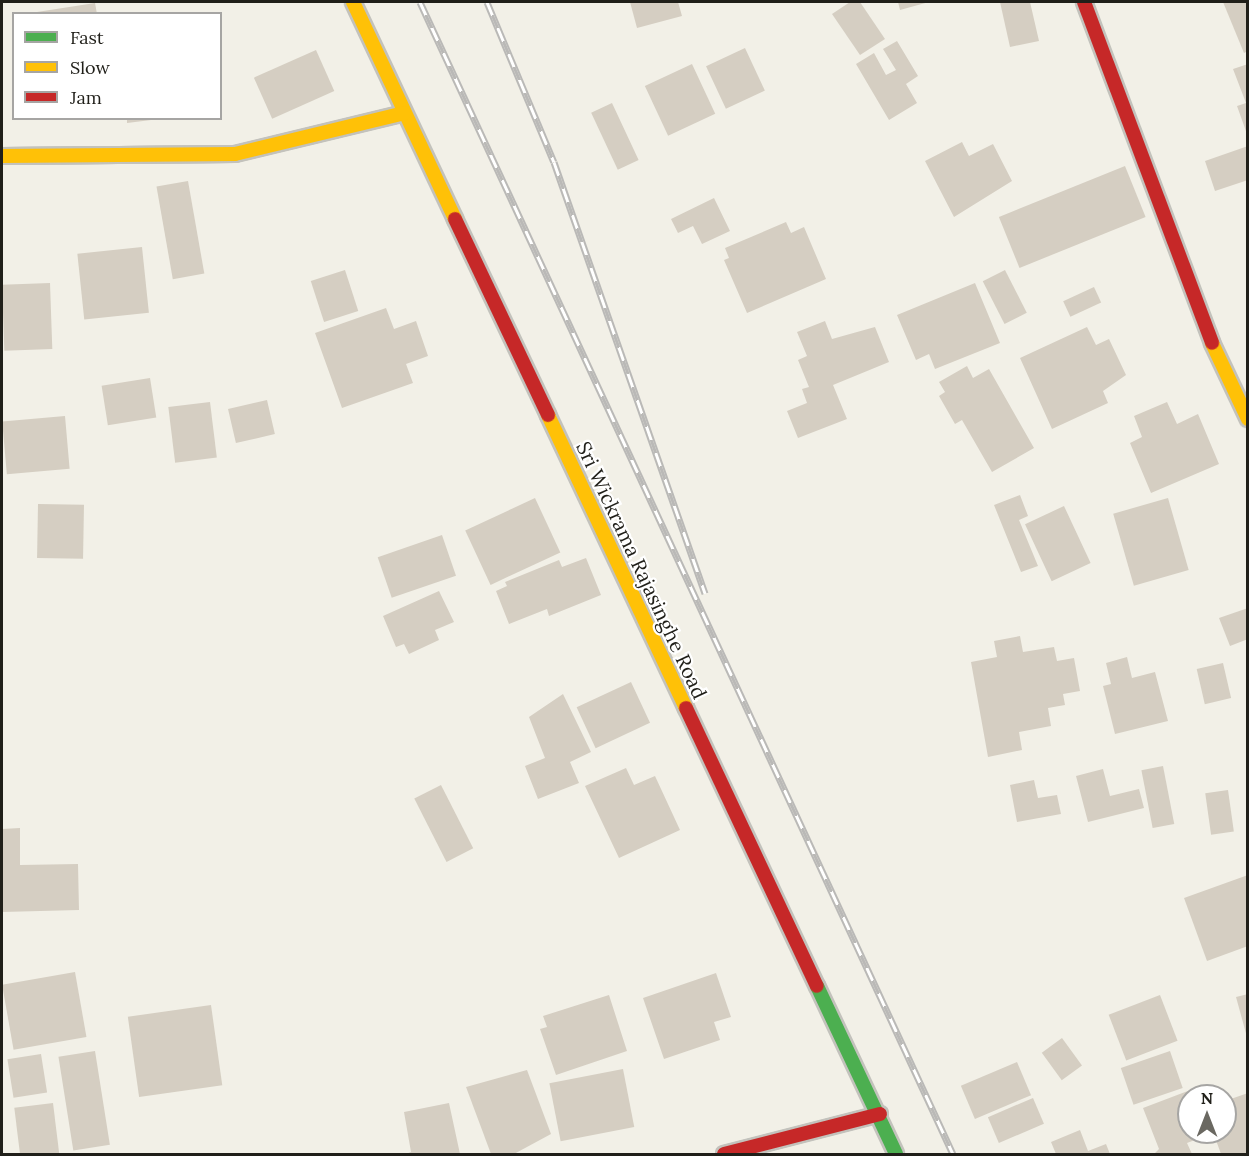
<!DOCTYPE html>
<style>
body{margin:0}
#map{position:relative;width:1249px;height:1156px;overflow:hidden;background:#f2f0e7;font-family:Lora,serif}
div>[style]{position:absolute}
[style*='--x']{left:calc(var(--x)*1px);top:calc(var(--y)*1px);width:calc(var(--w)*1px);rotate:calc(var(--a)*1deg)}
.building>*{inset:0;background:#d5cec2;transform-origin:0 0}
.roads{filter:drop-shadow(2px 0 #c3c2bc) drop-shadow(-2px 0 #c3c2bc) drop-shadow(0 2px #c3c2bc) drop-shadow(0 -2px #c3c2bc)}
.fast>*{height:14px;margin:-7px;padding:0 7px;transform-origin:7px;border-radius:7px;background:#4caf50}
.slow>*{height:14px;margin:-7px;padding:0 7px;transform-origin:7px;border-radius:7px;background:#ffc107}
.jam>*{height:14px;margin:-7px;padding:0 7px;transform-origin:7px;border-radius:7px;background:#c62828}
.rail>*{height:7px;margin-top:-3.5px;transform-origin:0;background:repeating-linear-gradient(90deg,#fff 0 14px,#bab9b7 0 28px);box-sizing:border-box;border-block:2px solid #bab9b7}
span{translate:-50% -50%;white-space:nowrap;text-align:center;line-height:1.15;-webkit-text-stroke:4.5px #fff;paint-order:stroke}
.street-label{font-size:20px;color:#201f19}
.frame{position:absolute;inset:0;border:3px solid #201f19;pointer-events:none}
.legend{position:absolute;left:12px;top:12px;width:210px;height:108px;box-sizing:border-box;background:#fff;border:2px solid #a6a5a3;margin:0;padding:8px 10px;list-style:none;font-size:18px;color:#201f19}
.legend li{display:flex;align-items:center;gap:12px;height:30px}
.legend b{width:30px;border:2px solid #a6a5a3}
.north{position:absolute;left:1177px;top:1084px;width:60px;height:60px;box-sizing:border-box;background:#fff;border:2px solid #a6a5a3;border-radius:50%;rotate:0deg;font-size:16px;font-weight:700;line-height:24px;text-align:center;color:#201f19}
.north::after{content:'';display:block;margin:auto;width:21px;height:27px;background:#6a6861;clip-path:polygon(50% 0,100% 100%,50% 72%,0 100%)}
</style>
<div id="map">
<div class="building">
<div style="clip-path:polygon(630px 2px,678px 2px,682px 16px,637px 28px)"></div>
<div style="clip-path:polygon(850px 2px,860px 2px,885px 39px,860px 55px,832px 14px)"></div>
<div style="clip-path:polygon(898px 2px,929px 2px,900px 10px)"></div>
<div style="clip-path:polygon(1000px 2px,1030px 2px,1039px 41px,1010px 47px)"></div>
<div style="clip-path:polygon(1223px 2px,1248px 2px,1248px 51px,1244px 53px)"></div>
<div style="clip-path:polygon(95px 3px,97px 14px,37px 14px,37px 12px)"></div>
<div style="clip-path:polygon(897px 41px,918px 76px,906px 84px,917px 103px,889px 120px,856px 64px,874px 53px,886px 75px,896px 70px,883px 49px)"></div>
<div style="left:745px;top:48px;width:47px;height:43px;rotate:65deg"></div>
<div style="left:316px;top:50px;width:45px;height:68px;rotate:66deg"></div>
<div style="left:692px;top:64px;width:55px;height:52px;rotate:65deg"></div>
<div style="clip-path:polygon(1248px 64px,1248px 134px,1247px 134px,1237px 106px,1246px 103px,1233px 69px)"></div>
<div style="left:612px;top:103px;width:63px;height:23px;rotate:65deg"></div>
<div style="clip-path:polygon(127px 118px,150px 118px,151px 120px,127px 123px)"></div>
<div style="clip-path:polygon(962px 142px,969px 156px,993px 144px,1012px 181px,954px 217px,925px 161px)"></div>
<div style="clip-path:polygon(1248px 146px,1248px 180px,1215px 191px,1205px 161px)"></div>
<div style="left:1125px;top:166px;width:55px;height:136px;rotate:68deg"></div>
<div style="left:188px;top:181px;width:94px;height:32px;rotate:80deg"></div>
<div style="clip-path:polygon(714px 198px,730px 231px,702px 244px,693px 226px,678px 233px,671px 219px)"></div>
<div style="clip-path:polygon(786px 222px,791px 233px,804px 227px,826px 279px,747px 313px,724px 260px,729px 258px,725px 248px)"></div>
<div style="left:142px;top:247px;width:66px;height:65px;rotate:84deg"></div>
<div style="left:345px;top:270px;width:43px;height:36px;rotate:72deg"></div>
<div style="left:1005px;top:270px;width:48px;height:25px;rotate:63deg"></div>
<div style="left:50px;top:283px;width:66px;height:48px;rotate:88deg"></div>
<div style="clip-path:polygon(975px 283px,1000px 343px,935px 369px,929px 354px,916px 360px,897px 315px)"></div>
<div style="left:1094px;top:287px;width:17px;height:34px;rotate:65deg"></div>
<div style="clip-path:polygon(386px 308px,394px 329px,416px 321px,428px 356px,406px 364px,413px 383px,342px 408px,315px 333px)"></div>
<div style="clip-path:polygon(825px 321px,832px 339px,875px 327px,889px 362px,833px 385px,847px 419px,798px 438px,787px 411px,807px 403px,802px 389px,809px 387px,798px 360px,807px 356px,797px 332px)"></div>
<div style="clip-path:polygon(1087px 327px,1096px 345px,1109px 339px,1126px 375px,1103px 391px,1108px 403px,1052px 429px,1020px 358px)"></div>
<div style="clip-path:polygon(967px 366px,973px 378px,989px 369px,1034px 448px,992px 472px,962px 420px,955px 424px,939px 396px,945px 392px,939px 382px)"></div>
<div style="left:150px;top:378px;width:40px;height:49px;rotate:81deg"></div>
<div style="left:267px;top:400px;width:35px;height:40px;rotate:77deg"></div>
<div style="left:210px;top:402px;width:56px;height:42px;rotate:83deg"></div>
<div style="clip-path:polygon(1167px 402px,1177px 424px,1198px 414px,1219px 464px,1151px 493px,1130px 443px,1142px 437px,1134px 416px)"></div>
<div style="left:65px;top:416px;width:53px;height:63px;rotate:85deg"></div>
<div style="clip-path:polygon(1020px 495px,1028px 516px,1019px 520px,1038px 566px,1021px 572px,994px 505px)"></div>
<div style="left:535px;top:498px;width:60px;height:77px;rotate:65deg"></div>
<div style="left:1168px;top:498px;width:75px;height:57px;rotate:74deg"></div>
<div style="left:38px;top:504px;width:46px;height:54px;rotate:1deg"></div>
<div style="left:1064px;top:506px;width:63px;height:43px;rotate:65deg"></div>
<div style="left:442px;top:535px;width:43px;height:68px;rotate:71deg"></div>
<div style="clip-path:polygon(586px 558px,601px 595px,549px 616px,547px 609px,509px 624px,496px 591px,507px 586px,505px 582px,559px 560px,562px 567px)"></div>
<div style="clip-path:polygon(439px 591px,454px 622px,435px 630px,439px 640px,409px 654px,404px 644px,396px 647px,383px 616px)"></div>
<div style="clip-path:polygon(1248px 608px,1248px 639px,1230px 646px,1219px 618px)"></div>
<div style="clip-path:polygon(1020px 636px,1023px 652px,1054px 647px,1057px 661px,1074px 658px,1080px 691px,1063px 694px,1065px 705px,1048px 708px,1051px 726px,1019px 732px,1022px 750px,988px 757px,971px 662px,997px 657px,994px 641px)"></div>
<div style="clip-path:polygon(1127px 657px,1132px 678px,1155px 672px,1168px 721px,1115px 734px,1103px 686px,1111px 684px,1106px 663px)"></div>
<div style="left:1223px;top:663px;width:36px;height:27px;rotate:77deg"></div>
<div style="left:631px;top:682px;width:45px;height:60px;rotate:65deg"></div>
<div style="clip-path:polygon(563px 694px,591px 752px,570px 762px,579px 783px,538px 799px,525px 766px,545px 758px,529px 717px)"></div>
<div style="left:1163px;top:766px;width:59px;height:22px;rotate:79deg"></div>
<div style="clip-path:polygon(626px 768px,634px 785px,655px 776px,680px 830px,619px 858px,585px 786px)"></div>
<div style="clip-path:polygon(1103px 769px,1110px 796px,1139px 789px,1144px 808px,1088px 822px,1076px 776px)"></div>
<div style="clip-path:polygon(1034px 780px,1038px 798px,1057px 795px,1061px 814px,1017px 822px,1010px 785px)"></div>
<div style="left:441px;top:785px;width:71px;height:30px;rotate:63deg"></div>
<div style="left:1228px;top:790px;width:42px;height:23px;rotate:82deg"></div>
<div style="clip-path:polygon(20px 828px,20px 865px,78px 864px,79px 910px,2px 912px,2px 829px)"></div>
<div style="clip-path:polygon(1248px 875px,1248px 946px,1207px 961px,1184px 898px)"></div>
<div style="left:75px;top:972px;width:66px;height:74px;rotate:80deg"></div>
<div style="clip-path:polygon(716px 973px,731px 1017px,714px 1022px,720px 1040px,664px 1059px,643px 998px)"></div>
<div style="clip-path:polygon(1248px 994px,1248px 1037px,1247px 1037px,1236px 997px)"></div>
<div style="clip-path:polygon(609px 995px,627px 1051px,556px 1075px,540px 1029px,547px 1027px,543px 1016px)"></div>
<div style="left:1160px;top:995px;width:49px;height:55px;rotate:69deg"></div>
<div style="left:211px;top:1005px;width:81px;height:84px;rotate:82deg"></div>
<div style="left:1062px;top:1038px;width:34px;height:25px;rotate:54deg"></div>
<div style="left:95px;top:1051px;width:95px;height:37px;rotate:81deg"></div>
<div style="left:1170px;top:1051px;width:39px;height:52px;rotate:71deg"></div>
<div style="left:41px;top:1054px;width:39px;height:34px;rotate:81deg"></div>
<div style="left:1017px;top:1062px;width:36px;height:61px;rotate:67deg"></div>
<div style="left:623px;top:1069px;width:59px;height:75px;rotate:79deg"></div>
<div style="clip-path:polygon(527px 1070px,551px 1134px,514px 1154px,491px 1154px,466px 1087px)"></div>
<div style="clip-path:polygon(1193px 1089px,1189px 1132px,1210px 1134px,1187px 1143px,1192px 1154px,1154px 1154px,1159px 1149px,1143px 1108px)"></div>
<div style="clip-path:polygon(1248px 1093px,1248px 1154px,1221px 1154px,1213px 1132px,1225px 1132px,1225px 1101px)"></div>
<div style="left:1033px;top:1098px;width:28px;height:49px;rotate:67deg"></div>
<div style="left:53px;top:1103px;width:51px;height:39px;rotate:83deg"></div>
<div style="clip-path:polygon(449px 1103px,460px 1154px,406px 1154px,411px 1152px,404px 1112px)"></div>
<div style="clip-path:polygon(1080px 1130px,1088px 1151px,1106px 1144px,1110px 1154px,1056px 1154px,1051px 1142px)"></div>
</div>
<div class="roads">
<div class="fast">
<div style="--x:817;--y:986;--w:186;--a:64.8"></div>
</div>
<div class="slow">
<div style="--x:353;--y:2;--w:240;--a:64.8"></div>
<div style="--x:2;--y:156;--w:233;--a:-0.5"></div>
<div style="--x:235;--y:154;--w:174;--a:-13.6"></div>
<div style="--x:1212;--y:343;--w:84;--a:64.7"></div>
<div style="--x:548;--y:415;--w:324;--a:64.8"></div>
</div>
<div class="jam">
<div style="--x:1084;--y:2;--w:364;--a:69.4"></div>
<div style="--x:455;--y:219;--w:217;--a:64.6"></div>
<div style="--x:686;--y:708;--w:307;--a:64.8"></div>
<div style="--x:724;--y:1154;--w:161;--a:-14.4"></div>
</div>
</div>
<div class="rail">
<div style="--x:420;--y:2;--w:1269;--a:65.17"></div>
<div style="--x:487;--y:2;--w:173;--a:67.3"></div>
<div style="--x:554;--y:162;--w:457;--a:70.7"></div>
</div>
<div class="street-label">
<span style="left:642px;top:570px;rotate:65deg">Sri Wickrama Rajasinghe Road</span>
</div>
<div class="frame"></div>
<ul class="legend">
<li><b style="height:8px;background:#4caf50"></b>Fast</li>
<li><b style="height:8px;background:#ffc107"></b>Slow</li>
<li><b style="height:8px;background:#c62828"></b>Jam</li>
</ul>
<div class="north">N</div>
</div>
